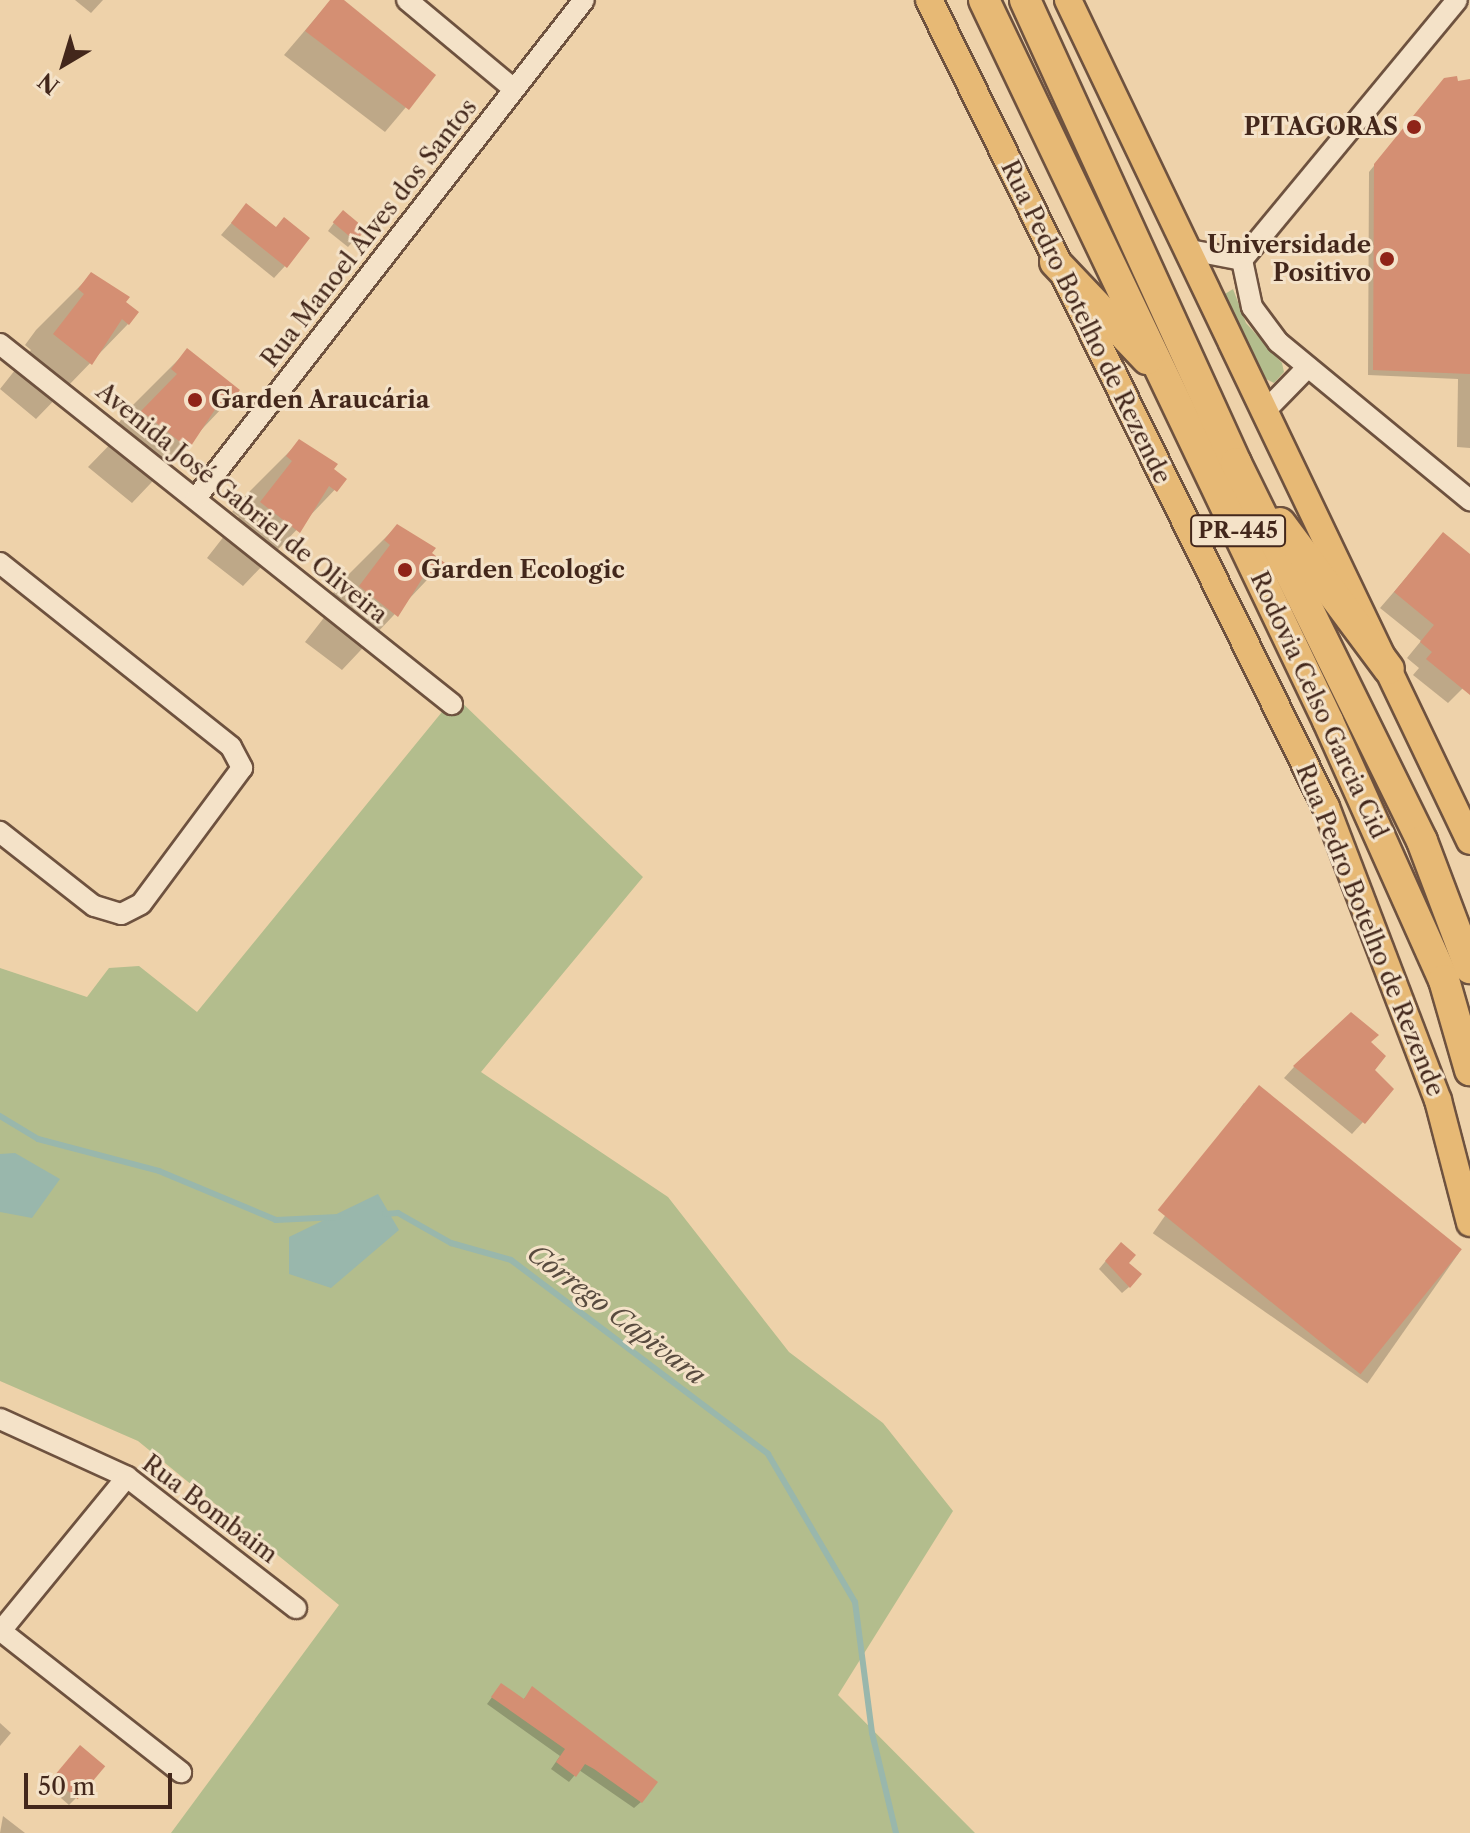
<!DOCTYPE html>
<meta charset="utf-8">
<style>
body{margin:0}
#map{position:relative;width:1470px;height:1833px;overflow:hidden;background:#eed2aa;font-family:"Libre Caslon Text",serif}
div>[style]{position:absolute}
[style*='--x']{left:calc(var(--x)*1px);top:calc(var(--y)*1px);width:calc(var(--w)*1px);rotate:calc(var(--a)*1deg)}
.green>*{inset:0;background:#b3bd8d}
.water>*{inset:0;background:#99b7ac}
.shadow>*{inset:0;background:#0003;transform-origin:0 0}
.stream>*{height:6px;margin:-3px;padding:0 3px;transform-origin:3px;border-radius:3px;background:#99b7ac}
.building>*{inset:0;background:#d48f73;transform-origin:0 0}
.roads{filter:drop-shadow(2px 0 #6e523f) drop-shadow(-2px 0 #6e523f) drop-shadow(0 2px #6e523f) drop-shadow(0 -2px #6e523f)}
.minor>*{height:20px;margin:-10px;padding:0 10px;transform-origin:10px;border-radius:10px;background:#f4e2c8}
.major>*{height:26px;margin:-13px;padding:0 13px;transform-origin:13px;border-radius:13px;background:#e7b975}
.highway>*{height:30px;margin:-15px;padding:0 15px;transform-origin:15px;border-radius:15px;background:#e7b975}
.dots>*{width:22px;height:22px;translate:-50% -50%;box-sizing:border-box;border:4px solid #f4e2c8;border-radius:50%}
span{translate:-50% -50%;white-space:nowrap;text-align:center;line-height:1.15;-webkit-text-stroke:6px #f4e2c8;paint-order:stroke}
.shield-label span{padding:2px 6px;background:#f4e2c8;border:2px solid;border-radius:6px;-webkit-text-stroke-width:0}
.shield-label{font-size:22px;color:#43271b;font-weight:700}
.poi-label{font-size:24px;color:#43271b;font-weight:700}
.right{translate:-100% -50%;text-align:right}
.left{translate:0 -50%;text-align:left}
.street-label{font-size:24px;color:#43271b}
.water-label{font-size:26px;color:#584b3f;font-style:italic}
.north{position:absolute;left:24px;top:24px;width:80px;height:80px;-webkit-text-stroke:6px #f4e2c8;paint-order:stroke;rotate:218deg;font-size:22px;font-weight:700;line-height:32px;text-align:center;color:#43271b}
.north::after{content:'';display:block;margin:auto;width:28px;height:36px;background:#43271b;clip-path:polygon(50% 0,100% 100%,50% 72%,0 100%)}
.scale{position:absolute;left:24px;top:1773px;width:148px;height:36px;box-sizing:border-box;border:4px solid #43271b;border-top:0;padding-left:10px;font-size:24px;line-height:28px;white-space:nowrap;color:#43271b;-webkit-text-stroke:6px #f4e2c8;paint-order:stroke}
</style>
<div id="map">
<div class="green">
<div style="clip-path:polygon(1233px 289px,1246px 323px,1282px 363px,1284px 372px,1274px 383px,1266px 379px,1225px 294px)"></div>
<div style="clip-path:polygon(455px 696px,643px 877px,481px 1072px,668px 1197px,789px 1352px,883px 1423px,953px 1511px,838px 1695px,975px 1833px,171px 1833px,339px 1605px,138px 1441px,0 1381px,0 968px,87px 997px,109px 968px,139px 966px,197px 1012px)"></div>
</div>
<div class="water">
<div style="clip-path:polygon(15px 1153px,60px 1179px,32px 1218px,0 1212px,0 1154px)"></div>
<div style="clip-path:polygon(378px 1194px,399px 1230px,331px 1288px,289px 1274px,289px 1237px)"></div>
</div>
<div class="shadow">
<div style="clip-path:polygon(75px 0,103px 0,91px 13px)"></div>
<div style="clip-path:polygon(331px 0,341px 0,433px 75px,385px 132px,284px 55px)"></div>
<div style="clip-path:polygon(1470px 81px,1470px 448px,1457px 447px,1458px 379px,1368px 375px,1369px 172px,1438px 87px)"></div>
<div style="clip-path:polygon(246px 206px,285px 266px,274px 278px,221px 235px)"></div>
<div style="clip-path:polygon(336px 220px,364px 229px,348px 247px,328px 231px)"></div>
<div style="clip-path:polygon(91px 275px,124px 303px,128px 324px,36px 419px,0 389px,31px 350px,25px 345px,36px 330px)"></div>
<div style="clip-path:polygon(187px 351px,222px 408px,132px 503px,88px 467px,124px 430px,117px 425px,132px 406px)"></div>
<div style="clip-path:polygon(299px 442px,344px 480px,243px 586px,207px 558px,239px 517px,232px 512px,244px 497px)"></div>
<div style="clip-path:polygon(397px 526px,442px 564px,342px 670px,305px 642px,337px 601px,331px 596px,342px 581px)"></div>
<div style="clip-path:polygon(1443px 535px,1470px 556px,1470px 681px,1448px 703px,1413px 675px,1419px 668px,1407px 658px,1421px 641px,1380px 608px)"></div>
<div style="clip-path:polygon(1369px 1042px,1372px 1071px,1363px 1122px,1352px 1134px,1284px 1078px,1294px 1067px)"></div>
<div style="left:1244px;top:1103px;width:262px;height:159px;rotate:35deg"></div>
<div style="clip-path:polygon(1114px 1251px,1126px 1263px,1129px 1287px,1122px 1293px,1099px 1269px)"></div>
<div style="clip-path:polygon(501px 1685px,523px 1700px,533px 1689px,641px 1802px,634px 1808px,579px 1770px,569px 1782px,551px 1769px,560px 1756px,487px 1704px)"></div>
<div style="clip-path:polygon(0 1723px,11px 1733px,0 1746px)"></div>
<div style="clip-path:polygon(73px 1755px,76px 1798px,69px 1805px,47px 1786px)"></div>
<div style="clip-path:polygon(3px 1816px,25px 1833px,0 1833px)"></div>
</div>
<div class="stream">
<div style="--x:0;--y:1116;--w:44;--a:31.2"></div>
<div style="--x:38;--y:1139;--w:125;--a:14.8"></div>
<div style="--x:159;--y:1171;--w:127;--a:22.7"></div>
<div style="--x:276;--y:1220;--w:62;--a:-2.8"></div>
<div style="--x:385;--y:1214;--w:13;--a:-4"></div>
<div style="--x:398;--y:1213;--w:61;--a:29.5"></div>
<div style="--x:451;--y:1243;--w:62;--a:15.8"></div>
<div style="--x:511;--y:1260;--w:322;--a:37"></div>
<div style="--x:768;--y:1454;--w:172;--a:59.6"></div>
<div style="--x:855;--y:1602;--w:132;--a:82.6"></div>
<div style="--x:872;--y:1733;--w:103;--a:76.5"></div>
</div>
<div class="building">
<div style="clip-path:polygon(330px 0,344px 0,436px 75px,409px 110px,305px 31px)"></div>
<div style="clip-path:polygon(1457px 76px,1458px 81px,1470px 79px,1470px 374px,1373px 370px,1374px 164px,1444px 78px)"></div>
<div style="clip-path:polygon(246px 203px,276px 227px,284px 217px,310px 238px,287px 268px,231px 223px)"></div>
<div style="left:343px;top:210px;width:30px;height:16px;rotate:40deg"></div>
<div style="clip-path:polygon(91px 272px,130px 297px,126px 302px,139px 312px,129px 325px,122px 319px,92px 365px,53px 334px,84px 294px,78px 289px)"></div>
<div style="clip-path:polygon(187px 348px,240px 390px,224px 410px,218px 405px,189px 449px,141px 411px,177px 374px,171px 369px)"></div>
<div style="clip-path:polygon(299px 439px,338px 464px,334px 469px,347px 479px,337px 492px,329px 486px,300px 533px,260px 502px,292px 461px,286px 456px)"></div>
<div style="clip-path:polygon(397px 524px,436px 548px,432px 553px,445px 563px,435px 576px,427px 571px,398px 617px,359px 586px,390px 545px,384px 540px)"></div>
<div style="clip-path:polygon(1443px 532px,1470px 554px,1470px 695px,1426px 659px,1432px 652px,1420px 642px,1434px 625px,1394px 592px)"></div>
<div style="clip-path:polygon(1351px 1012px,1379px 1035px,1371px 1042px,1386px 1056px,1375px 1070px,1394px 1089px,1365px 1124px,1293px 1066px)"></div>
<div style="left:1259px;top:1085px;width:261px;height:161px;rotate:39deg"></div>
<div style="clip-path:polygon(1121px 1242px,1136px 1255px,1129px 1263px,1142px 1274px,1130px 1288px,1105px 1261px)"></div>
<div style="clip-path:polygon(501px 1683px,524px 1699px,532px 1686px,658px 1782px,642px 1803px,594px 1769px,585px 1764px,576px 1777px,556px 1762px,565px 1749px,491px 1697px)"></div>
<div style="left:80px;top:1745px;width:33px;height:43px;rotate:40deg"></div>
</div>
<div class="roads">
<div class="minor">
<div style="--x:407;--y:0;--w:139;--a:39.8"></div>
<div style="--x:1190;--y:250;--w:53;--a:10.9"></div>
<div style="--x:1242;--y:260;--w:48;--a:78"></div>
<div style="--x:1252;--y:307;--w:44;--a:53.4"></div>
<div style="--x:1278;--y:342;--w:249;--a:39.5"></div>
<div style="--x:1242;--y:260;--w:337;--a:-50.4"></div>
<div style="--x:0;--y:344;--w:578;--a:38.54"></div>
<div style="--x:1266;--y:410;--w:60;--a:-45.7"></div>
<div style="--x:196;--y:498;--w:631;--a:-52.08"></div>
<div style="--x:0;--y:563;--w:295;--a:38.5"></div>
<div style="--x:231;--y:747;--w:24;--a:62"></div>
<div style="--x:242;--y:768;--w:169;--a:126.6"></div>
<div style="--x:141;--y:904;--w:22;--a:153"></div>
<div style="--x:121;--y:914;--w:28;--a:-163"></div>
<div style="--x:94;--y:906;--w:120;--a:-141.8"></div>
<div style="--x:0;--y:1419;--w:140;--a:24.5"></div>
<div style="--x:127;--y:1477;--w:214;--a:37.8"></div>
<div style="--x:1;--y:1631;--w:229;--a:38.1"></div>
<div style="--x:0;--y:1632;--w:200;--a:-50.7"></div>
</div>
<div class="major">
<div style="--x:929;--y:0;--w:899;--a:63.81"></div>
<div style="--x:1326;--y:807;--w:314;--a:69.1"></div>
<div style="--x:1438;--y:1100;--w:127;--a:75.4"></div>
<div style="--x:1068;--y:0;--w:932;--a:64.45"></div>
</div>
<div class="highway">
<div style="--x:984;--y:0;--w:799;--a:64.49"></div>
<div style="--x:1328;--y:721;--w:284;--a:65.9"></div>
<div style="--x:1444;--y:980;--w:94;--a:73.9"></div>
<div style="--x:1025;--y:0;--w:509;--a:65.5"></div>
<div style="--x:1236;--y:463;--w:421;--a:63.8"></div>
<div style="--x:1422;--y:841;--w:136;--a:69.3"></div>
<div style="--x:1055;--y:262;--w:134;--a:46.5"></div>
<div style="--x:1280;--y:523;--w:182;--a:53.3"></div>
</div>
</div>
<div class="dots">
<div style="left:1414px;top:127px;background:#8f2418"></div>
<div style="left:1387px;top:259px;background:#8f2418"></div>
<div style="left:195px;top:400px;background:#8f2418"></div>
<div style="left:405px;top:570px;background:#8f2418"></div>
</div>
<div class="shield-label">
<span style="left:1238px;top:531px">PR-445</span>
</div>
<div class="poi-label">
<span class="right" style="left:1398px;top:127px">PITAGORAS</span>
<span class="right" style="left:1371px;top:259px">Universidade<br>Positivo</span>
<span class="left" style="left:211px;top:400px">Garden Araucária</span>
<span class="left" style="left:421px;top:570px">Garden Ecologic</span>
</div>
<div class="street-label">
<span style="left:369px;top:233px;rotate:-52deg">Rua Manoel Alves dos Santos</span>
<span style="left:1086px;top:322px;rotate:64deg">Rua Pedro Botelho de Rezende</span>
<span style="left:242px;top:503px;rotate:39deg">Avenida José Gabriel de Oliveira</span>
<span style="left:1319px;top:705px;rotate:65deg">Rodovia Celso Garcia Cid</span>
<span style="left:1370px;top:930px;rotate:68deg">Rua Pedro Botelho de Rezende</span>
<span style="left:210px;top:1509px;rotate:37deg">Rua Bombaim</span>
</div>
<div class="water-label">
<span style="left:616px;top:1315px;rotate:37deg">Córrego Capivara</span>
</div>
<div class="north">N</div>
<div class="scale">50 m</div>
</div>
